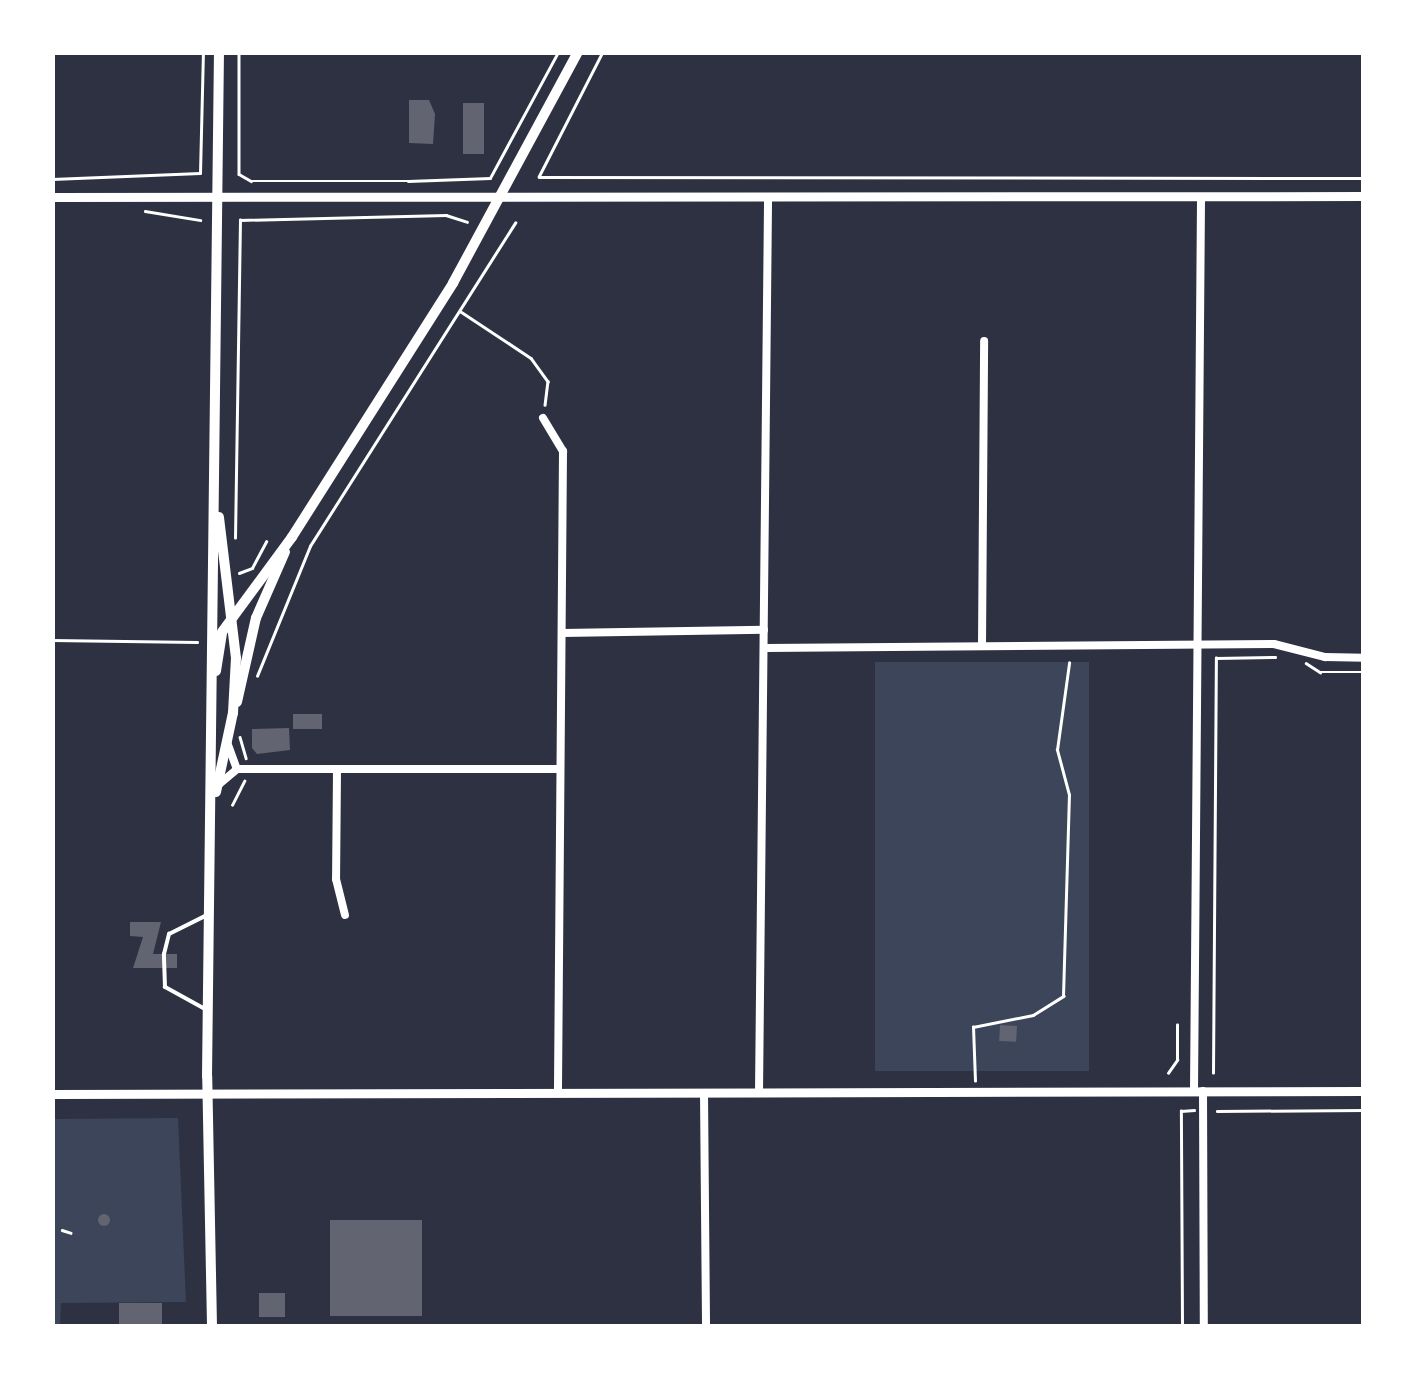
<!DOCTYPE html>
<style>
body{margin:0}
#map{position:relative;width:1416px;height:1379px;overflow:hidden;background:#2d3142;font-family:"Asap Condensed",sans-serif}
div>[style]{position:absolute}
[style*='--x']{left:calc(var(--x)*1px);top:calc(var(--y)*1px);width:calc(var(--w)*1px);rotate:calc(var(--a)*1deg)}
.green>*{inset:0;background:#3c4559;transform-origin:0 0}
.building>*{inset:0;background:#626471;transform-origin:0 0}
.round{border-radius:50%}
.path>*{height:2.5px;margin:-1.25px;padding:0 1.25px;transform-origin:1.25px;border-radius:1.25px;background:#fff}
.service>*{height:4px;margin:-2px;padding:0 2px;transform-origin:2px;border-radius:2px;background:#fff}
.minor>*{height:8px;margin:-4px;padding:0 4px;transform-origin:4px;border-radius:4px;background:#fff}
.tertiary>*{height:9px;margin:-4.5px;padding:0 4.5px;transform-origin:4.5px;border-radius:4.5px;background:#fff}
.secondary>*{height:10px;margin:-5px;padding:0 5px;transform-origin:5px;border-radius:5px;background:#fff}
span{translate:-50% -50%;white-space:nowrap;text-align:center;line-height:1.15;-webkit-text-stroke:10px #fff;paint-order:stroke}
.frame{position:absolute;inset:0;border:55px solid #fff;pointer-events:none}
</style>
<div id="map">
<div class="green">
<div style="left:875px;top:662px;width:214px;height:409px"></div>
<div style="clip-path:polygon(178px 1118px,186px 1302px,61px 1303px,60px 1326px,53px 1326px,52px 1119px)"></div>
</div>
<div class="building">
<div style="clip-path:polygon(409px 100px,429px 100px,435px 114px,433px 144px,409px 143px)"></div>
<div style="left:463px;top:103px;width:21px;height:51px"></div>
<div style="left:293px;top:714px;width:29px;height:15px"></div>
<div style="clip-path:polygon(289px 728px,290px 750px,257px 754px,252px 748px,252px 729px)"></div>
<div style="clip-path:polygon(130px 922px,161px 922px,153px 954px,177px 954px,177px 968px,133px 968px,143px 937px,130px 936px)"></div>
<div style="left:1000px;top:1025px;width:17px;height:16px;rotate:3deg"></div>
<div class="round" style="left:98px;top:1214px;width:12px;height:12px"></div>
<div style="left:330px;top:1220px;width:92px;height:96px"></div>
<div style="left:259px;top:1293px;width:26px;height:24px"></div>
<div style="left:119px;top:1303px;width:43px;height:23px"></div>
</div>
<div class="path">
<div style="--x:239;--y:52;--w:122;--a:90"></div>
<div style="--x:239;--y:174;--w:14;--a:30"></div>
<div style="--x:251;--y:181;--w:157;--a:0"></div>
<div style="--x:408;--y:181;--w:82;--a:-2.1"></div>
<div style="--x:490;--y:178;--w:143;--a:-61.6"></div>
<div style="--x:603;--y:52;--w:140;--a:117.1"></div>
<div style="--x:539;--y:177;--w:825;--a:0.07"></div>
<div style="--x:52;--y:179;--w:148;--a:-2.3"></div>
<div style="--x:200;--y:173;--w:121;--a:-88.6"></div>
<div style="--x:145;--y:211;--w:56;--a:9.3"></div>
<div style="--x:460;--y:311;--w:85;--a:33.5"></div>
<div style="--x:531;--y:358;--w:29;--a:54"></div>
<div style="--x:548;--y:381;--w:24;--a:97"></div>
<div style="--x:235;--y:538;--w:318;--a:-89.1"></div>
<div style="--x:240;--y:220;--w:206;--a:-1.4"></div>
<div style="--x:446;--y:215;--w:22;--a:18"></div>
<div style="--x:239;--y:573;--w:14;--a:-21"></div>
<div style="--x:252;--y:568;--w:30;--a:-62"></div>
<div style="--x:52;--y:640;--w:145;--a:0.8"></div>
<div style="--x:1306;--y:663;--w:17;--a:33"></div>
<div style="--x:1320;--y:672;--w:44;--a:0"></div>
<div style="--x:257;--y:676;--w:140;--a:-67.8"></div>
<div style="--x:310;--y:546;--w:383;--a:-57.6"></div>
<div style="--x:240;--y:737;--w:22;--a:74"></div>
<div style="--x:232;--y:805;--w:27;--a:-63"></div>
<div style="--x:1168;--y:1073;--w:16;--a:-55"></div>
<div style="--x:1177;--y:1060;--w:35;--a:-90"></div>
<div style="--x:1213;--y:1073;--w:415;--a:-89.6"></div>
<div style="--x:1216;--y:658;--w:59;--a:-1"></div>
<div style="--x:975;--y:1081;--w:54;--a:-92.1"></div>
<div style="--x:973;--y:1027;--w:61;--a:-11.3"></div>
<div style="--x:1033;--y:1015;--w:36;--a:-32"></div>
<div style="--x:1063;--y:996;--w:201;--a:-88.3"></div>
<div style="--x:1069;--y:795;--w:47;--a:-104.9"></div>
<div style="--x:1057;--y:750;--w:88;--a:-82.1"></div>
<div style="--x:1217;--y:1111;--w:147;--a:-0.4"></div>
<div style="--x:62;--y:1230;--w:9;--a:18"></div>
<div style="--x:1182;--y:1326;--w:215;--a:-90.3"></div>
<div style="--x:1181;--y:1111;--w:13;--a:-4"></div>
</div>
<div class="service">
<div style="--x:205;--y:1009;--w:46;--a:-151.2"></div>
<div style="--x:165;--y:987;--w:33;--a:-92"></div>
<div style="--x:164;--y:954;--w:21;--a:-76"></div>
<div style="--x:169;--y:934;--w:40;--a:-26.6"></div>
</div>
<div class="minor">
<div style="--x:543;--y:418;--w:39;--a:59"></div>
<div style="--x:563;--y:451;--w:642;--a:90.45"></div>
<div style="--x:562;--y:633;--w:202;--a:-0.9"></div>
<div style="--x:982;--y:646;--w:305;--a:-89.6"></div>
<div style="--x:765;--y:648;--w:509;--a:-0.45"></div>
<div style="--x:1274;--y:644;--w:53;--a:14.3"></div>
<div style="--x:1325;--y:657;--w:39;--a:1"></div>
<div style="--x:227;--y:742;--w:29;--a:70"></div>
<div style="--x:337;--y:771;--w:108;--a:90.5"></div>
<div style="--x:336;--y:879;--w:37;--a:76"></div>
<div style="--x:217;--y:786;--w:26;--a:-40"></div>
<div style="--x:237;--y:769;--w:323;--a:0"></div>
<div style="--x:1194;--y:1091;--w:894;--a:-89.55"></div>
<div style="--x:1203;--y:1091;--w:235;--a:89.8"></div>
<div style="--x:704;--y:1093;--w:233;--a:89.5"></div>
<div style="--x:759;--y:1093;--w:896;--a:-89.42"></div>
</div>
<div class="tertiary">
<div style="--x:52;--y:197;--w:1312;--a:-0.04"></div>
<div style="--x:52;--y:1094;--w:1312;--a:-0.13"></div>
</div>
<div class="secondary">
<div style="--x:216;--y:671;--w:39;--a:-81"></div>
<div style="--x:222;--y:632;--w:118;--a:-53.6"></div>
<div style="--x:292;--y:537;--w:301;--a:-57.6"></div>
<div style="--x:453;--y:283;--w:263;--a:-61.6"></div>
<div style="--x:237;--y:702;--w:86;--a:-77.3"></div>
<div style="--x:256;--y:618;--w:72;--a:-66.3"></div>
<div style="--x:216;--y:792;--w:81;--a:-77.9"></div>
<div style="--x:233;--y:713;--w:55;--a:-86.9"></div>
<div style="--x:236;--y:658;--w:142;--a:-96.9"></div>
<div style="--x:212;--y:1326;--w:250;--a:-91.1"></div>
<div style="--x:207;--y:1076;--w:1024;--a:-89.33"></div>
</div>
<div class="frame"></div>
</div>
